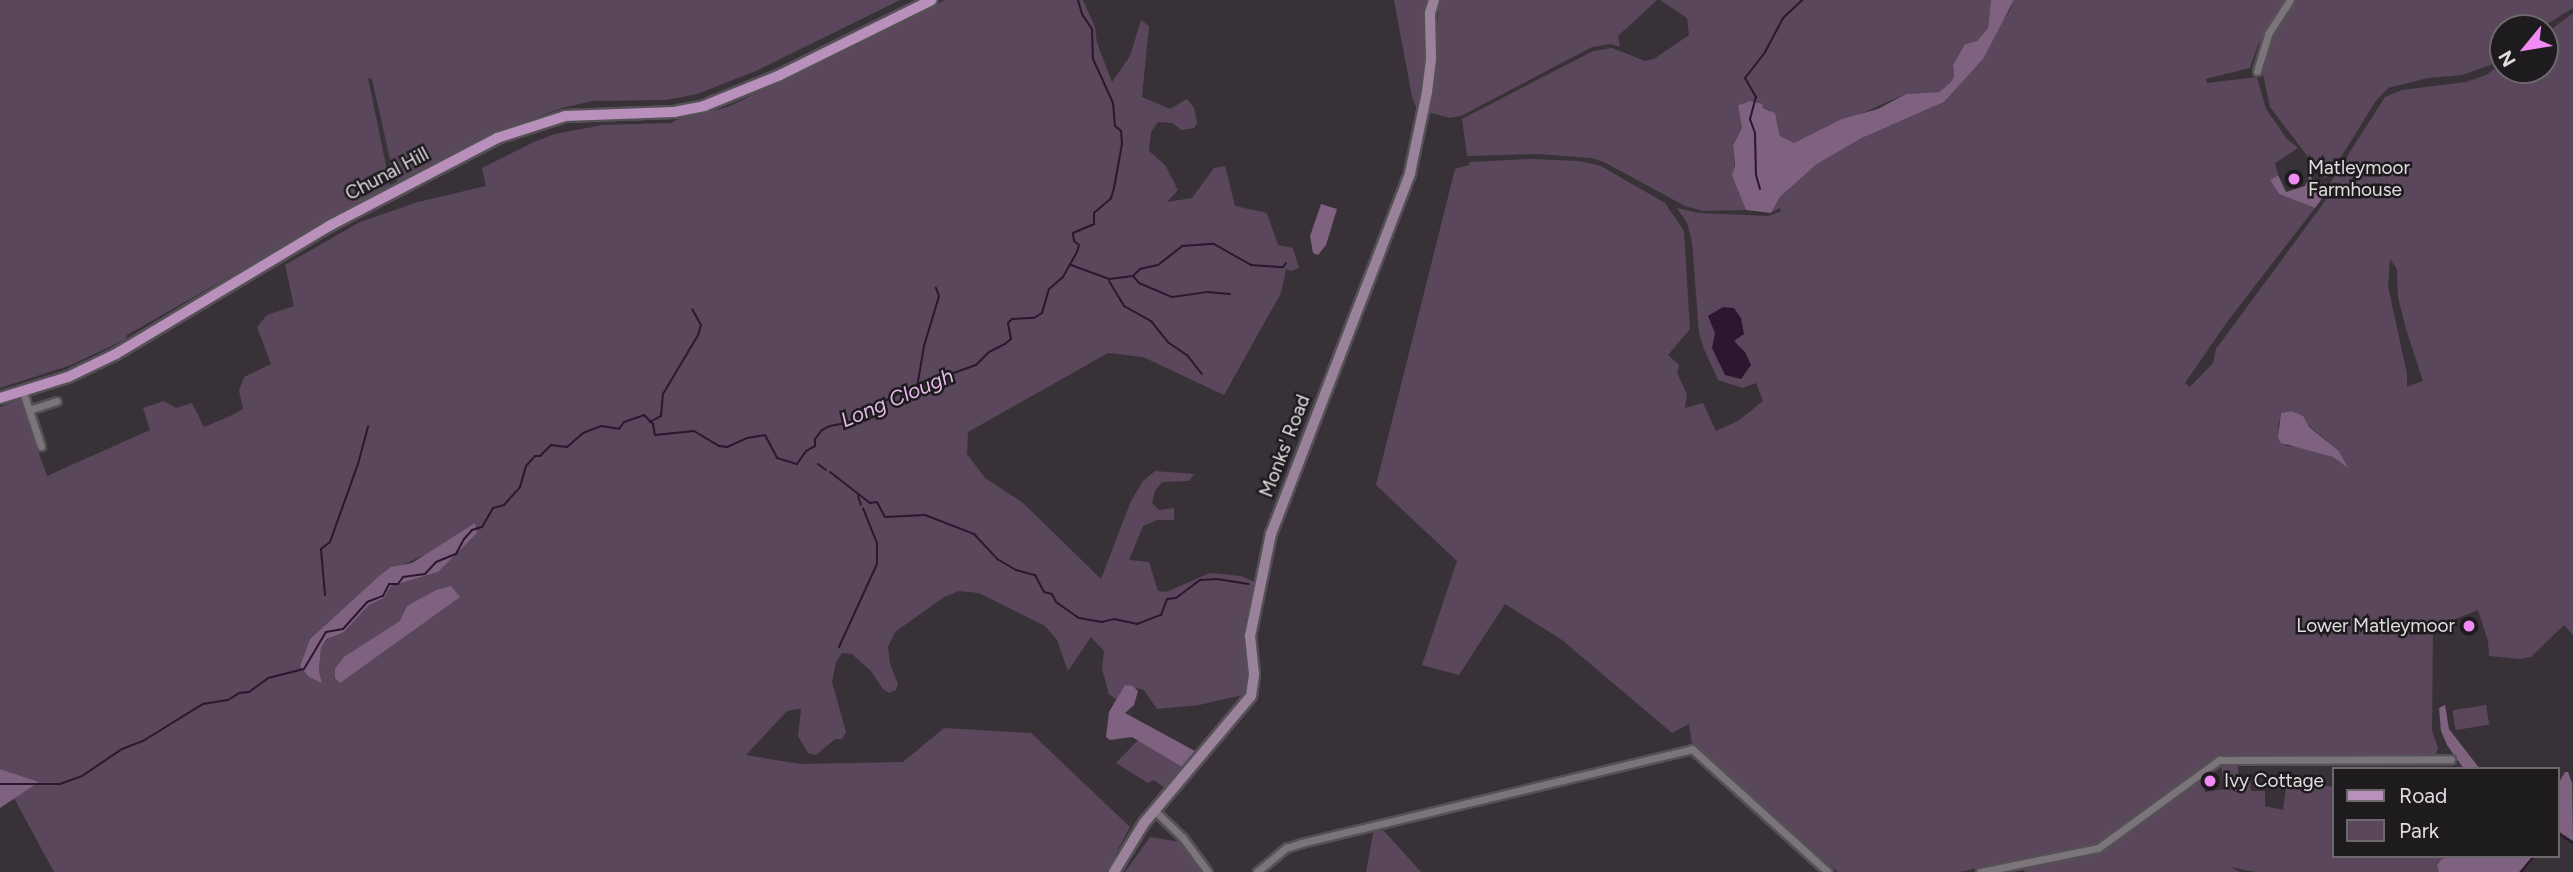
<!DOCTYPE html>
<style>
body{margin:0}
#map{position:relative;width:2573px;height:872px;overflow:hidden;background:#383238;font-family:Figtree,sans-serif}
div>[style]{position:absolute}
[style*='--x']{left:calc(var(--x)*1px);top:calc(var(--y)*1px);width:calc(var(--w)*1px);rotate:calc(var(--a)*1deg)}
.green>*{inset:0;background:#5a475b;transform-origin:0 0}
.forest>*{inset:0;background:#7e627f}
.water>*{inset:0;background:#2d162f}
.stream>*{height:2px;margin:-1px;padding:0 1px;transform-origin:1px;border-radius:1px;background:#2d162f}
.roads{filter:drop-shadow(2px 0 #555056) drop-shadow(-2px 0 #555056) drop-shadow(0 2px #555056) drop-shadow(0 -2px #555056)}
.street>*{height:7px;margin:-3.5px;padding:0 3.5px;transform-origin:3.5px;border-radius:3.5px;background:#7b747b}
.secondary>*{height:10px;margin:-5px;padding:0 5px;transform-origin:5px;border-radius:5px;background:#9a829b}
.primary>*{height:10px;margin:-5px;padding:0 5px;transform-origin:5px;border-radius:5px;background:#b990bb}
.dots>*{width:19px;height:19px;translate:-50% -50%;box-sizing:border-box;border:4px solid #1e1b1e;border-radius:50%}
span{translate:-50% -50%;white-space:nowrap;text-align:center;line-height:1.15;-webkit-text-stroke:5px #1e1b1e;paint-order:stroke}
.poi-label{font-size:19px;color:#e0dce0}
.left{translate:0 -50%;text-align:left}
.right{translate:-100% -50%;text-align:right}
.street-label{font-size:19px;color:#e0dce0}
.water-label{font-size:21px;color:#e7b8e9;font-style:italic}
.legend{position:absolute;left:2332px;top:767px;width:228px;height:91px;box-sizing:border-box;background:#1e1b1e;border:2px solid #6c686c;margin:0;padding:9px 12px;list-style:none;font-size:21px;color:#e0dce0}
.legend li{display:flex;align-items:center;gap:14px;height:35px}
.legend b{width:35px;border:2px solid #6c686c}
.north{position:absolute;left:2489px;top:14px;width:70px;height:70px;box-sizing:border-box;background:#1e1b1e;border:2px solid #6c686c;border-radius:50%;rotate:240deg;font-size:19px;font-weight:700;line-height:28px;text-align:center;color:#e0dce0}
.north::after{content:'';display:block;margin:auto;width:24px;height:32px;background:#f08bf6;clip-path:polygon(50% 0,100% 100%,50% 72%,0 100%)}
</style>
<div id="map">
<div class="green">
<div style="clip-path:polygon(0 0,900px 0,756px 71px,697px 94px,666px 100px,593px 101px,562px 108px,501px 130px,398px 182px,394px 177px,372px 79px,368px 78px,390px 185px,127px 335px,126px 339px,71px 365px,0 388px)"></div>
<div style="clip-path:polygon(evenodd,945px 0,1083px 0,1095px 27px,1097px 43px,1112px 82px,1130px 56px,1141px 20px,1149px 26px,1142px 97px,1170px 109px,1187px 99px,1194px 108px,1197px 123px,1194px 128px,1181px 130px,1173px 123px,1158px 122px,1151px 132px,1149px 151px,1165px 165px,1178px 190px,1167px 202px,1192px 198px,1214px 168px,1225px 166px,1235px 206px,1267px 213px,1278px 245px,1293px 248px,1299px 268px,1291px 271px,1286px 269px,1281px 293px,1224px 395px,1143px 357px,1108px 353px,968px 432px,967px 454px,985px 478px,1022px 502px,1101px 579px,1131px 501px,1143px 481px,1155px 471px,1194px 474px,1189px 481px,1162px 482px,1155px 491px,1152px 503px,1159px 510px,1174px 508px,1174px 520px,1157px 520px,1143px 526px,1129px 560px,1149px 562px,1158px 591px,1166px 592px,1210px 573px,1241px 576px,1255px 582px,1245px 622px,1247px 694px,1199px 705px,1157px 709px,1144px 690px,1125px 685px,1117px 700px,1109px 694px,1102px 669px,1104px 651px,1091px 637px,1068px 671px,1057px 640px,1045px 626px,979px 593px,959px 591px,944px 597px,895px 632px,888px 647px,890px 664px,898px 684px,896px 690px,889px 693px,883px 689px,871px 671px,852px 654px,842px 653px,836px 662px,832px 682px,846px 732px,842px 739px,835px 739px,816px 755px,808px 753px,798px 736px,801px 709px,796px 709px,787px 711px,746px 755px,800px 764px,903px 762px,944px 728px,1031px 733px,1130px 827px,1106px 872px,54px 872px,14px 798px,38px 782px,0 769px,0 407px,20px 399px,47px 476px,150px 430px,143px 408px,164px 401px,176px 408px,192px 403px,204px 427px,228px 417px,243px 409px,239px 391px,244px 377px,271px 364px,257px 327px,267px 315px,294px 306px,285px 265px,360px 222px,418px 202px,486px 186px,482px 168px,534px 142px,555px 134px,603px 125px,671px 123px,678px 119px,728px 107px,945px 0,437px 549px,438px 572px,391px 586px,384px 598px,369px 605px,344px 632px,332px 635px,321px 646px,319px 671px,322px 682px,300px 666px,310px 639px,379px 576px,437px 549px)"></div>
<div style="clip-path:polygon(1394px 0,1431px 0,1429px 59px,1419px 114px,1412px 97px)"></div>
<div style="clip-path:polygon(1440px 0,1657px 0,1618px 36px,1620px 47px,1611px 44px,1592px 47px,1461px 116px,1450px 118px,1427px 112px)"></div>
<div style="clip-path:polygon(1660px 0,1991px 0,1988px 28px,1977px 41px,1965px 44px,1953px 65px,1954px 76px,1951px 82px,1939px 92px,1906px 94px,1794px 143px,1780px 136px,1777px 120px,1770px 110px,1745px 102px,1738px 105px,1742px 128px,1733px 144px,1735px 179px,1746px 210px,1703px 211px,1685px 206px,1604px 162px,1591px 158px,1538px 154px,1467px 156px,1462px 119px,1593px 51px,1612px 48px,1645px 61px,1654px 59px,1689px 35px,1687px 18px)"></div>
<div style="clip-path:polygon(evenodd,2014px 0,2285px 0,2262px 37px,2262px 44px,2259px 42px,2250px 68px,2206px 79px,2207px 83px,2257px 77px,2266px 109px,2287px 139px,2298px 148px,2275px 163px,2278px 175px,2270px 180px,2279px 194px,2315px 208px,2227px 322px,2185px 383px,2190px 387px,2213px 363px,2216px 349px,2331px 193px,2341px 197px,2343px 194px,2330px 183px,2385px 97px,2402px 90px,2466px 82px,2486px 75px,2503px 63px,2503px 70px,2545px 70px,2545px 34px,2573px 13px,2573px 635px,2564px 625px,2531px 657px,2520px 659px,2489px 656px,2488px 641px,2478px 610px,2433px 628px,2432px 731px,2438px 748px,2436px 755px,2218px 756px,2096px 845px,1959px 872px,1838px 872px,1692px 743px,1689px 724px,1672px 733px,1562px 640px,1505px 604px,1459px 675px,1422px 665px,1457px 561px,1376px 485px,1455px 169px,1469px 165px,1469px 162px,1529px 159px,1580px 161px,1601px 166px,1665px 203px,1684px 231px,1690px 329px,1668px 355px,1679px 365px,1677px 373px,1687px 394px,1685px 408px,1703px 403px,1716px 431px,1738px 421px,1763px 401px,1756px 383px,1743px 388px,1718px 380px,1704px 349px,1699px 333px,1692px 242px,1687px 223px,1677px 208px,1699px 213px,1769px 216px,1781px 211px,1780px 208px,1771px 213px,1780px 197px,1817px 164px,1862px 138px,1944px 102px,2009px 12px,2014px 0,2390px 259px,2397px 269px,2398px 297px,2406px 329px,2423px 381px,2407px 387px,2407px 374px,2388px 286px,2390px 259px,2014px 0,2291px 411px,2339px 451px,2346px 467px,2333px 457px,2301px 447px,2286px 446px,2278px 427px,2281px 413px,2291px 411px)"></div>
<div style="clip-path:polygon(2294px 0,2573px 0,2573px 8px,2541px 28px,2503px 28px,2503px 57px,2493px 64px,2462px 75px,2428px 78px,2388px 88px,2375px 102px,2330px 175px,2324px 178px,2270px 107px,2261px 65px,2273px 29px)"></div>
<div style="left:2486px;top:705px;width:20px;height:34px;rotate:81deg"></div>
<div style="clip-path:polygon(1138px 740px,1182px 767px,1165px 788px,1154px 780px,1148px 783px,1116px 763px)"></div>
<div style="clip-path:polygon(2238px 763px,2238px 776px,2250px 781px,2251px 791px,2265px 791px,2265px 806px,2283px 810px,2287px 778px,2333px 787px,2333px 856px,2457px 856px,2442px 860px,2437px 865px,2439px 872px,2255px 872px,2231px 867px,2240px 872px,2025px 872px,2023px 868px,2100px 852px,2201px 774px,2205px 792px,2224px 789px,2221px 764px)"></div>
<div style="clip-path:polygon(1374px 829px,1384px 831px,1421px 872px,1366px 872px)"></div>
<div style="clip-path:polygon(1150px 837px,1180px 842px,1201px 872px,1125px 872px)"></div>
</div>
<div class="forest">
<div style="clip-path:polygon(1991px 0,2014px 0,1983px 59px,1944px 102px,1862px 138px,1817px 164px,1780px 197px,1771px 213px,1746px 210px,1732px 175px,1735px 166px,1733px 145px,1742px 128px,1738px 105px,1750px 101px,1762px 104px,1763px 108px,1775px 113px,1780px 136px,1794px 143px,1842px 119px,1878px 109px,1906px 94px,1939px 92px,1951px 82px,1954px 76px,1953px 65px,1965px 44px,1977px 41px,1988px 28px)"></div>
<div style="clip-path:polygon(2278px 175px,2286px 192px,2305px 186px,2310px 175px,2313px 182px,2321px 184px,2327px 192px,2315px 208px,2279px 194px,2270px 180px)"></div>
<div style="clip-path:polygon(1321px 204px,1337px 209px,1326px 245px,1318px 255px,1313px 253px,1310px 236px)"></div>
<div style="clip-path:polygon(2291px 411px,2303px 416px,2309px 427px,2339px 451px,2348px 468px,2333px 457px,2281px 443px,2278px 437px,2281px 413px)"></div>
<div style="clip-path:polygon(475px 523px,477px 533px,438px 572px,391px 586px,384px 598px,369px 605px,344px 632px,327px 639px,321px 647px,319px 671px,322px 683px,309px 677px,300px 666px,310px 639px,379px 576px,391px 567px,412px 563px)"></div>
<div style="clip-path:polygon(451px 586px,460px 597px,340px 683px,335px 678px,335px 669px,344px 657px,400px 621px,407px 606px,436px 590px)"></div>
<div style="clip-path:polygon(1125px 685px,1133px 686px,1138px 691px,1134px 705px,1125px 713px,1195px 751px,1182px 767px,1132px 737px,1110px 740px,1106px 737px,1109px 712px)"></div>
<div style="clip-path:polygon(2445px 705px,2449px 729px,2480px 769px,2464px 769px,2447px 745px,2441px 731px,2439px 708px)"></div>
<div style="clip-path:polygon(0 769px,39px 782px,0 808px)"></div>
<div style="clip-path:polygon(2565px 772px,2568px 772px,2572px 783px,2573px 841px,2557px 830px,2557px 786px)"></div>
<div style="clip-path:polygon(2457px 856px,2533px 856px,2519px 872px,2439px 872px,2437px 865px,2442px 859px)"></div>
</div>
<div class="water">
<div style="clip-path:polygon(1723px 307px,1734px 308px,1741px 318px,1744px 334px,1734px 341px,1745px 352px,1751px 365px,1741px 379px,1725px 375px,1712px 348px,1715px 333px,1708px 316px)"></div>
</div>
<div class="stream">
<div style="--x:1760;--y:189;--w:15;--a:-106"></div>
<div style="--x:1756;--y:175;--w:42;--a:-91.4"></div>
<div style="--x:1755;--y:133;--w:15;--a:-110"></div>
<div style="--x:1750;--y:119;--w:23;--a:-75"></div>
<div style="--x:1756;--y:97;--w:22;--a:-120"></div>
<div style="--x:1745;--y:78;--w:33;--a:-52"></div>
<div style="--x:1765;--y:52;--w:38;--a:-62"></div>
<div style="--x:1783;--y:18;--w:26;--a:-43"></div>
<div style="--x:1071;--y:265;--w:40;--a:20.2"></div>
<div style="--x:1109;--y:279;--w:24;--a:-7"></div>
<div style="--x:1133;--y:276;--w:10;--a:-45"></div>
<div style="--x:1140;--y:269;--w:18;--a:-13"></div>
<div style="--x:1158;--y:265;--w:31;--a:-38"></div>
<div style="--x:1182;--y:246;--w:32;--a:-4"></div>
<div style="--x:1214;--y:244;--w:43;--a:29.6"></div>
<div style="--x:1251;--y:265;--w:32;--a:4"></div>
<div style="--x:1283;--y:267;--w:5;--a:-53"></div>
<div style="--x:1133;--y:276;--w:9;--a:49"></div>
<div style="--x:1139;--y:283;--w:36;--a:23"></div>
<div style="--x:1172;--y:297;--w:35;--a:-8"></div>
<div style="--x:1207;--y:292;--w:23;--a:5"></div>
<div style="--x:1109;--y:281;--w:29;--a:59"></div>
<div style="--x:1124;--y:306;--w:31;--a:29"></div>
<div style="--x:1151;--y:321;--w:28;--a:51"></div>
<div style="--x:1169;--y:343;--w:22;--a:34"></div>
<div style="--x:1187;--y:355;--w:24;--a:52"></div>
<div style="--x:917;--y:387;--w:42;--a:-80.3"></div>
<div style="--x:924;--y:346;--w:52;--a:-73.3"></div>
<div style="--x:939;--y:296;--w:9;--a:-111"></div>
<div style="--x:650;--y:422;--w:13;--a:-29"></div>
<div style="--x:661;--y:416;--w:22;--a:-85"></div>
<div style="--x:663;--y:394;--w:69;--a:-59.3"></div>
<div style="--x:698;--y:335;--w:10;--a:-73"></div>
<div style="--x:701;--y:325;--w:18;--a:-119"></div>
<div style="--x:818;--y:464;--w:10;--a:37"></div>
<div style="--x:830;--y:472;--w:51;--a:37.8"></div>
<div style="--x:870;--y:503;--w:7;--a:-8"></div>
<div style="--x:877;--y:502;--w:17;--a:62"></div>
<div style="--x:885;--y:517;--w:40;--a:-2.9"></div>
<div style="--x:925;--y:515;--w:53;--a:21.2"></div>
<div style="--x:974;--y:534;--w:34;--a:47"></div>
<div style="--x:997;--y:559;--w:22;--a:30"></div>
<div style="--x:1016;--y:570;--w:20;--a:15"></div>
<div style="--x:1035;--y:575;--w:19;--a:62"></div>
<div style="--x:1044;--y:592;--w:8;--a:14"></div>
<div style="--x:1052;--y:594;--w:9;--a:63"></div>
<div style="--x:1056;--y:602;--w:28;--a:35"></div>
<div style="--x:1079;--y:618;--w:23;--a:10"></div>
<div style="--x:1102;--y:622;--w:12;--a:-14"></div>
<div style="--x:1114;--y:619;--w:24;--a:12"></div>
<div style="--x:1137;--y:624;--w:26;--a:-21"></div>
<div style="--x:1161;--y:615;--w:17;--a:-69"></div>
<div style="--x:1167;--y:599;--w:9;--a:-6"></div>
<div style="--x:1176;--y:598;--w:30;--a:-37"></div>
<div style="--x:1200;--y:580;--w:17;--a:-3"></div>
<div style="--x:1217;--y:579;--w:32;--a:9"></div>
<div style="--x:858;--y:496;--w:9;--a:72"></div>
<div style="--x:325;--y:595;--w:46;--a:-95"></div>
<div style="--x:321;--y:549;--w:11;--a:-38"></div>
<div style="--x:330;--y:542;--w:83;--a:-70.3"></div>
<div style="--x:358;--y:464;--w:39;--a:-75"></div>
<div style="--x:839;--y:647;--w:91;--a:-65.4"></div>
<div style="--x:877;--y:564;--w:21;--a:-90"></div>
<div style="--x:877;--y:543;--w:37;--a:-112"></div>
<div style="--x:0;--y:784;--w:60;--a:0"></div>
<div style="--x:60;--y:784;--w:23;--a:-20"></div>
<div style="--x:82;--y:776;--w:48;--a:-34"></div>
<div style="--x:122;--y:749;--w:22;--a:-21"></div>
<div style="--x:143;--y:741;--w:70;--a:-31.7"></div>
<div style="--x:203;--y:704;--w:25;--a:-9"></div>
<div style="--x:228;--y:700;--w:13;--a:-32"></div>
<div style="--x:239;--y:693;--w:10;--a:-6"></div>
<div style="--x:249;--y:692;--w:24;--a:-36"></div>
<div style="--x:268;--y:678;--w:37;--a:-14"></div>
<div style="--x:304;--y:669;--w:43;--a:-59.3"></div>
<div style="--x:326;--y:632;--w:17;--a:-10"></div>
<div style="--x:343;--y:629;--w:36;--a:-48"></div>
<div style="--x:367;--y:602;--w:17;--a:-21"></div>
<div style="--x:383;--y:596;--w:13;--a:-63"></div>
<div style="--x:389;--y:584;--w:9;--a:0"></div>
<div style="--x:398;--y:584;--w:9;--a:-54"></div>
<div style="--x:403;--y:577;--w:22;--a:-8"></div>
<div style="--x:425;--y:574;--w:16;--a:-47"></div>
<div style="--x:436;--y:562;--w:22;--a:-22"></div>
<div style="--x:456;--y:554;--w:17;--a:-62"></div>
<div style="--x:464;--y:539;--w:12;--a:-48"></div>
<div style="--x:472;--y:530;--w:10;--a:-17"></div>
<div style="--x:482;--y:527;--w:22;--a:-60"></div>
<div style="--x:493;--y:508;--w:11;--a:-15"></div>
<div style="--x:504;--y:505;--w:24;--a:-48"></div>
<div style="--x:520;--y:487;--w:22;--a:-74"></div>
<div style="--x:526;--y:466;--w:13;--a:-48"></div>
<div style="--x:535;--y:456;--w:5;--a:0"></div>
<div style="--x:540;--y:456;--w:16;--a:-45"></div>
<div style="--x:551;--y:445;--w:16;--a:7"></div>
<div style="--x:567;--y:447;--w:21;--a:-41"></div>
<div style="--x:583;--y:433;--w:19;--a:-21"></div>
<div style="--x:601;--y:426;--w:18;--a:9"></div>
<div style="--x:619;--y:429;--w:9;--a:-54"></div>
<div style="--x:624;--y:422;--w:21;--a:-19"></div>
<div style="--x:644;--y:415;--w:13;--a:45"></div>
<div style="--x:653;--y:424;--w:11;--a:80"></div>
<div style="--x:655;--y:435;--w:39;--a:-6"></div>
<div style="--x:694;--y:431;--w:29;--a:31"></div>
<div style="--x:719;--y:446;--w:8;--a:7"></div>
<div style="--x:727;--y:447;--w:22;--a:-24"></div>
<div style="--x:747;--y:438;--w:18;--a:-9"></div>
<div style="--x:765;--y:435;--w:26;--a:62"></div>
<div style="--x:777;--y:458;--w:21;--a:17"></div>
<div style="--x:797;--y:464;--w:16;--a:-55"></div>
<div style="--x:806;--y:451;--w:10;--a:-29"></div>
<div style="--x:815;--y:446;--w:7;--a:-90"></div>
<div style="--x:815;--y:439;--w:11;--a:-52"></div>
<div style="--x:822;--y:430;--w:9;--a:-27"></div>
<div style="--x:830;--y:426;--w:21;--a:-11"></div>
<div style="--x:851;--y:422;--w:11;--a:-45"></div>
<div style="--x:859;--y:414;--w:51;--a:-27.1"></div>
<div style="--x:904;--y:391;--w:77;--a:-19.9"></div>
<div style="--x:976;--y:365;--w:18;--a:-45"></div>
<div style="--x:989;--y:352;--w:18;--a:-27"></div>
<div style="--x:1005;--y:344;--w:8;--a:-40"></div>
<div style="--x:1011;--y:339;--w:16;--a:-101"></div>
<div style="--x:1008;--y:323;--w:6;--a:-45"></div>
<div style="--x:1012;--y:319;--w:22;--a:-3"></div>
<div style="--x:1034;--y:318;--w:9;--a:-32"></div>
<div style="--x:1042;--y:313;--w:25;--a:-74"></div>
<div style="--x:1049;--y:289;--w:18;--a:-41"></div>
<div style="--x:1063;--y:277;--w:29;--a:-61"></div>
<div style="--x:1077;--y:252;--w:7;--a:-74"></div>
<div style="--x:1079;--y:245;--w:6;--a:-141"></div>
<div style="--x:1074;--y:241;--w:8;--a:-97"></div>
<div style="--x:1073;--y:233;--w:23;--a:-23"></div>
<div style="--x:1094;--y:224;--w:11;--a:-90"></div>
<div style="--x:1094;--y:213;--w:23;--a:-41"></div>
<div style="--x:1111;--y:198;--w:10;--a:-73"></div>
<div style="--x:1114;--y:188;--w:45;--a:-79.7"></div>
<div style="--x:1122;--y:144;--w:13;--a:-94"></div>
<div style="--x:1121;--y:131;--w:8;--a:-140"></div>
<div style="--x:1115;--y:126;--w:23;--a:-95"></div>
<div style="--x:1113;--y:103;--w:48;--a:-114.4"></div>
<div style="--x:1093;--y:59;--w:30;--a:-92"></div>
<div style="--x:1092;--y:29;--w:18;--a:-124"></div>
<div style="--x:1082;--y:14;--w:15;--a:-106"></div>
<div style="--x:2557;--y:833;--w:19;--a:32"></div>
<div style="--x:2521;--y:872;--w:21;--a:-51"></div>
</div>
<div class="roads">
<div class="street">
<div style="--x:2257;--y:71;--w:39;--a:-73"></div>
<div style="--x:2268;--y:34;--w:40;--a:-57.1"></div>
<div style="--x:23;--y:392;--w:57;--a:71.6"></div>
<div style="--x:29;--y:410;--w:29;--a:-18"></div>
<div style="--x:1154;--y:810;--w:40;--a:44"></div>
<div style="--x:1183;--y:838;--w:42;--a:53.7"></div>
<div style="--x:1257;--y:872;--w:38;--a:-40"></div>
<div style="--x:1286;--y:848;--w:16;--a:-18"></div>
<div style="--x:1301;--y:843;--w:402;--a:-13.5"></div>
<div style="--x:1692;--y:749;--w:183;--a:42.1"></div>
<div style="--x:1980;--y:872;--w:120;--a:-11.5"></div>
<div style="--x:2098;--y:848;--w:150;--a:-36"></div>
<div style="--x:2219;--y:760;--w:232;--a:-0.2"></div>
</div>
<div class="secondary">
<div style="--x:1114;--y:872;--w:57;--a:-58.5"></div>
<div style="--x:1144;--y:823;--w:166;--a:-49.9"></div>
<div style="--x:1251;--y:696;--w:22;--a:-82"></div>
<div style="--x:1254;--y:674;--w:38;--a:-96"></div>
<div style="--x:1250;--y:636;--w:104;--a:-78.4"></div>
<div style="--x:1271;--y:534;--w:387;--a:-68.9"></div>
<div style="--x:1410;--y:173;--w:83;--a:-78.1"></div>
<div style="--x:1427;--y:92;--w:34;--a:-83"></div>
<div style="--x:1431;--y:58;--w:45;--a:-91.3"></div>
<div style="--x:1430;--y:13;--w:14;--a:-73"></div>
</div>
<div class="primary">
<div style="--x:0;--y:398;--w:71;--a:-17.2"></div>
<div style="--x:68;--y:377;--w:53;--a:-25.6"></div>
<div style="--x:116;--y:354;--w:249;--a:-31"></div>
<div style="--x:329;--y:226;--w:190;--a:-27.6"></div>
<div style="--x:497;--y:138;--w:71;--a:-17.9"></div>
<div style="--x:565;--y:116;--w:109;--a:-2.1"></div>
<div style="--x:674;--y:112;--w:31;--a:-11"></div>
<div style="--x:704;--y:106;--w:82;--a:-22.2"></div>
<div style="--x:780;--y:75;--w:169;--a:-26.3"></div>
</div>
</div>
<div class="dots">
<div style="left:2294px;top:179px;background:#f08bf6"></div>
<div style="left:2469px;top:626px;background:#f08bf6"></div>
<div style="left:2210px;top:781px;background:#f08bf6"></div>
</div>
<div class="poi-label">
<span class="left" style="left:2308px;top:179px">Matleymoor<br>Farmhouse</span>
<span class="right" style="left:2455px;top:626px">Lower Matleymoor</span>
<span class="left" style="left:2224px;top:781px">Ivy Cottage</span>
</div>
<div class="street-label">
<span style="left:387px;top:174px;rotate:-28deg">Chunal Hill</span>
<span style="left:1285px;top:446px;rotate:-69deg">Monks' Road</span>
</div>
<div class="water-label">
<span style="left:897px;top:398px;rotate:-23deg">Long Clough</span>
</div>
<ul class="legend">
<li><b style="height:9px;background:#b990bb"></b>Road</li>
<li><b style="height:19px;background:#5a475b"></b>Park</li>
</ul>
<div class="north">N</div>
</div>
